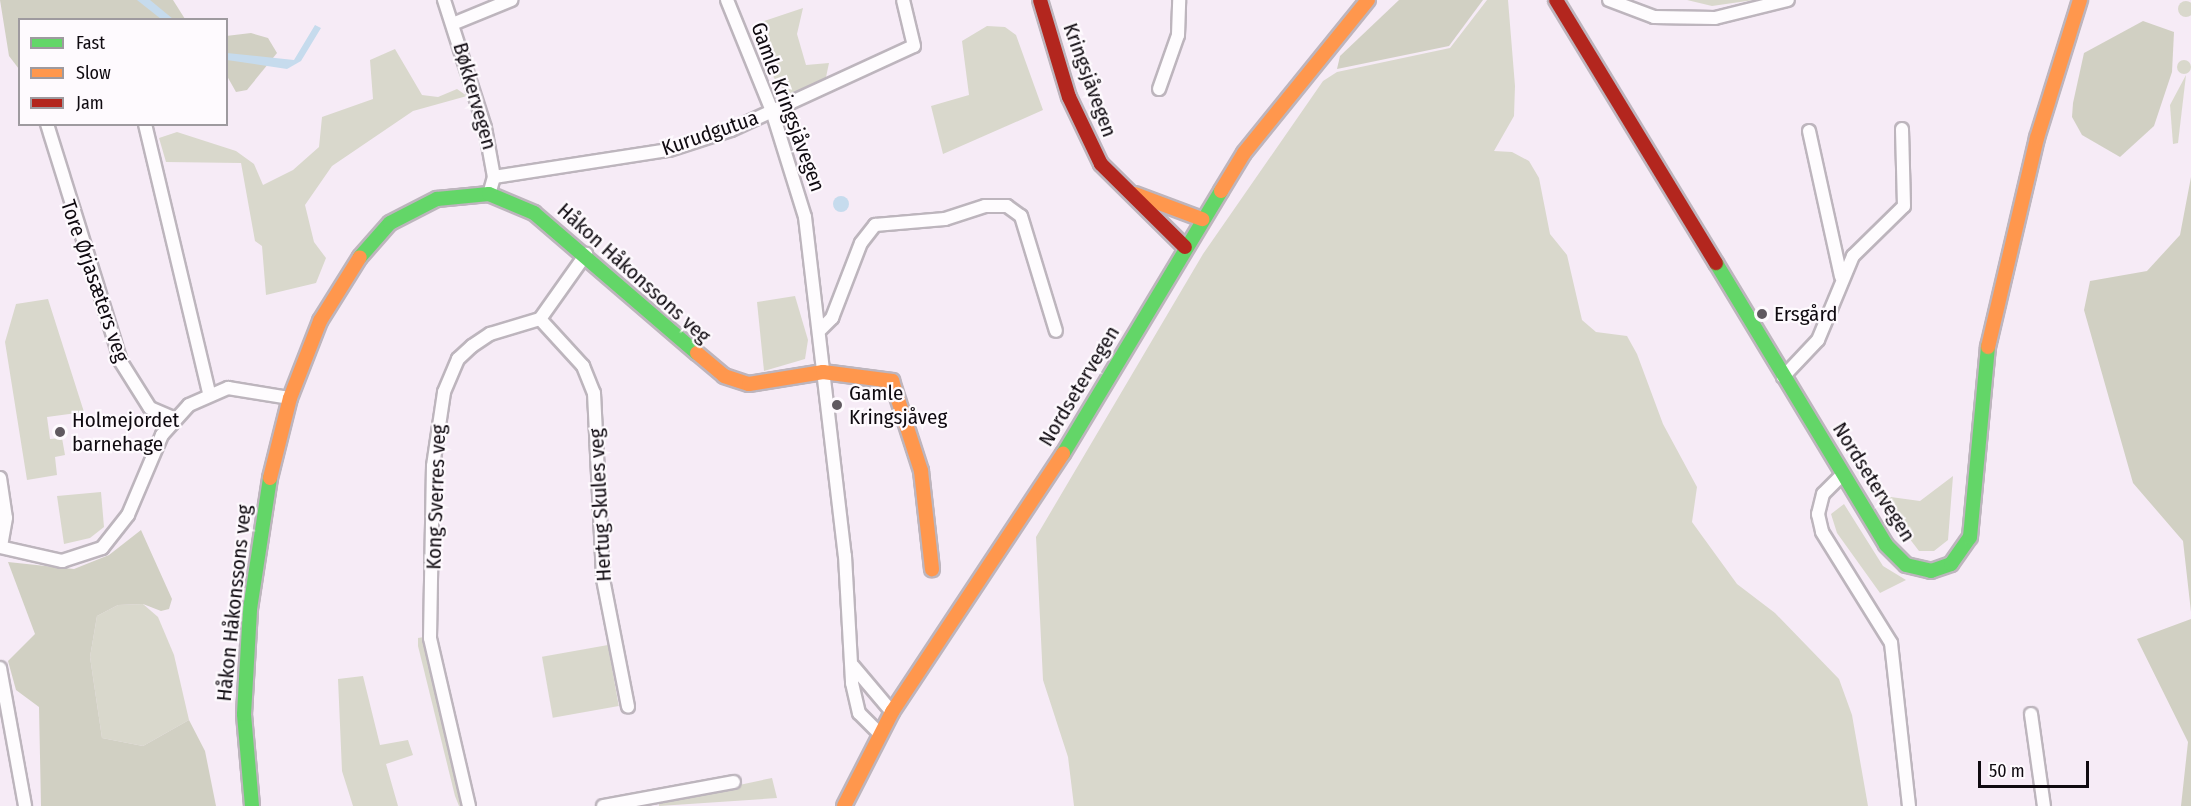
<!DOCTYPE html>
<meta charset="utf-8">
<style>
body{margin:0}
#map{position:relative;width:2191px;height:806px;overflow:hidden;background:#f6ebf6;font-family:"Fira Sans Condensed",sans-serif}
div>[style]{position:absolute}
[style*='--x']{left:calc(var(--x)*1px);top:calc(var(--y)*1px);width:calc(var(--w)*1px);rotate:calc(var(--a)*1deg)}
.green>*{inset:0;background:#d9d8cc;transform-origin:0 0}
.round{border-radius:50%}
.forest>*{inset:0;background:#d1d0c3}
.water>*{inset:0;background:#c6dbed}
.roads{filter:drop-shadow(2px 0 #bdb5bd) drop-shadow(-2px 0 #bdb5bd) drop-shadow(0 2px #bdb5bd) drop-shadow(0 -2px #bdb5bd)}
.street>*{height:12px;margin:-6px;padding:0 6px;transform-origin:6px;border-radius:6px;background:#fefcfe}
.fast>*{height:14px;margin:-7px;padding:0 7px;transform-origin:7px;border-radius:7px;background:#63d668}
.slow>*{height:14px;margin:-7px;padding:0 7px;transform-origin:7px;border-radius:7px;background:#ff974d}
.jam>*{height:14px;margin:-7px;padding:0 7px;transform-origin:7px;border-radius:7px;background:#b3261e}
.dots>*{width:16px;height:16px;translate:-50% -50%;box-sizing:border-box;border:3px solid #fefafe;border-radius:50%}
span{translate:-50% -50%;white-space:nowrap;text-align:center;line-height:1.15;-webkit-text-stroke:4.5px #fefafe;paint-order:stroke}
.street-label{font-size:21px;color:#0f0a10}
.poi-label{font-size:21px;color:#0f0a10}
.left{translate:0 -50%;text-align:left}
.legend{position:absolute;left:18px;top:18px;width:210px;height:108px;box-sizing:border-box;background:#fefafe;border:2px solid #9e9a9f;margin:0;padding:8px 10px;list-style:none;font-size:18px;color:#0f0a10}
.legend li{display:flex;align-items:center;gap:12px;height:30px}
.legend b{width:30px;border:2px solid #9e9a9f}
.scale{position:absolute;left:1978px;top:761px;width:111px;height:27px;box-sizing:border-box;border:3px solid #0f0a10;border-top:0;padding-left:8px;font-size:18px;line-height:21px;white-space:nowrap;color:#0f0a10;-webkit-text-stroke:4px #fefafe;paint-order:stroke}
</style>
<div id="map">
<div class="green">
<div style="clip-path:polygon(1487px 0,1508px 0,1515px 86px,1514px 116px,1494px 151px,1512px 152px,1529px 161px,1539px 178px,1550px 234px,1567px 255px,1582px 320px,1596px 332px,1627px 336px,1637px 354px,1663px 424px,1697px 487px,1692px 522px,1737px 584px,1775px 613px,1839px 679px,1852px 715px,1868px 806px,1074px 806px,1068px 757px,1043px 680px,1036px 537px,1203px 254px,1323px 81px,1337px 72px,1450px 48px)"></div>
<div style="clip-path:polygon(1687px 0,1754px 0,1712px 6px)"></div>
<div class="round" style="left:2178px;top:1px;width:16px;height:16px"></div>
<div style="clip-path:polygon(803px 8px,797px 34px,806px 65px,829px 63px,825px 82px,790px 97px,774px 78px,752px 25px)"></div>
<div style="clip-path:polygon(987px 26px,1005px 27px,1016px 35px,1043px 110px,943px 154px,931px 106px,969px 95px,962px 41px)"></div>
<div style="clip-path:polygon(395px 49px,422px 95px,438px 97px,457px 89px,467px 96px,413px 111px,332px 166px,305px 205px,314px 242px,326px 258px,316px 283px,266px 295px,262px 246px,255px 241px,241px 163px,166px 162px,159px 138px,177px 132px,236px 151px,254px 164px,263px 185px,293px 170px,319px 147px,322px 117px,373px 99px,370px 60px)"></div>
<div class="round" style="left:2177px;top:60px;width:14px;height:14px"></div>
<div style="clip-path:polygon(2186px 75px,2178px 143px,2173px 144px,2170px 105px)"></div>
<div style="clip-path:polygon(795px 296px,808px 340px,805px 359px,764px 371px,757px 302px)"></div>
<div style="clip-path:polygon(48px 299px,84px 412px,47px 417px,50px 439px,62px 438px,65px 455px,55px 457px,57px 475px,27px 480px,5px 342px,16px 304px)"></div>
<div style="clip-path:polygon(1953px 476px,1948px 540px,1934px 551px,1919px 551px,1876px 495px,1920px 501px)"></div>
<div style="clip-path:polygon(101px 492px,104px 527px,90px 538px,64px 544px,57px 496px)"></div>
<div style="clip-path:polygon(1844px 504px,1883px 566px,1906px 580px,1880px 593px,1837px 533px,1831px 514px)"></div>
<div style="clip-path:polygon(143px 604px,158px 617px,174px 655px,189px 720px,143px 746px,102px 738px,90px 657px,97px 616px,118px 605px)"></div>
<div style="clip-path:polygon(424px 637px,454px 758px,464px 806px,459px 806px,455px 796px,418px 646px,418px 638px)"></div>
<div style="left:608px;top:645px;width:62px;height:67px;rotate:80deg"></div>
<div style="clip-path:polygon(363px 676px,380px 745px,408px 740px,413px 755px,386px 764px,398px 806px,353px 806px,342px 771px,338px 679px)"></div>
<div style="clip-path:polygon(772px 778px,777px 798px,659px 806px,659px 802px)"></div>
</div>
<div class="forest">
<div style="clip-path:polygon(0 0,173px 0,185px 19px,20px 20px,19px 69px,9px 56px)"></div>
<div style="clip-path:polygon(1399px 0,1483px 0,1449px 46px,1337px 69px,1340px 56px)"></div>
<div style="clip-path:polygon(2143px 21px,2174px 32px,2172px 72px,2154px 126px,2120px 157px,2082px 135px,2072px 117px,2073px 103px,2084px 53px)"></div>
<div style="clip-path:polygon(251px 33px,268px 38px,277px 53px,247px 90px,236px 92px,227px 76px,226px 36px)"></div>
<div style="clip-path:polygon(2191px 177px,2191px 612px,2183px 541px,2133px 483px,2084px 310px,2090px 281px,2147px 271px,2180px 235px)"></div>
<div style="clip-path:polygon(141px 530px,172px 599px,169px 609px,161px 611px,143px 604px,118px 605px,97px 616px,90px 657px,102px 738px,143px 746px,189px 720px,205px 751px,216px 806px,41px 806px,39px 707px,16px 690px,8px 661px,35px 634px,8px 562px,74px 569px,109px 555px)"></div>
<div style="clip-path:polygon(2191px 619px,2191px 806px,2181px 806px,2188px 742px,2137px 639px)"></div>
</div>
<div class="water">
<div style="clip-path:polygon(137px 0,150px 0,173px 19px,161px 19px)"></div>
<div style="clip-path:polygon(315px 25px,321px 28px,301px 61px,287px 69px,227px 60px,227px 53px,294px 60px)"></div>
<div class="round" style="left:833px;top:196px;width:16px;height:16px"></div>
</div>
<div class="roads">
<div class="street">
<div style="--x:444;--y:0;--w:134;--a:72.2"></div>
<div style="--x:485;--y:128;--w:50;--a:79.6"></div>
<div style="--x:494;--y:177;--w:18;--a:106"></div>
<div style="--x:727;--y:0;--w:120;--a:67.9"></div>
<div style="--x:772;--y:111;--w:111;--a:72.7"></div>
<div style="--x:805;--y:217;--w:341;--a:83.3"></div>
<div style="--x:845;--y:556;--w:127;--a:86.8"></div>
<div style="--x:852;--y:683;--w:31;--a:77"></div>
<div style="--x:859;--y:713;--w:30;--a:45"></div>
<div style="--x:1609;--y:0;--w:48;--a:20.7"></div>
<div style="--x:1654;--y:17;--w:61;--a:0.9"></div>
<div style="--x:1715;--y:18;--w:75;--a:-13.9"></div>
<div style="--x:455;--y:23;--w:61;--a:-22.3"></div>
<div style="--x:1159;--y:89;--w:57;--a:-70.6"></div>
<div style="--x:1178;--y:35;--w:35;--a:-88"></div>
<div style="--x:47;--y:124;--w:249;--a:72.7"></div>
<div style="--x:121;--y:362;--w:54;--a:57.8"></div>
<div style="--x:150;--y:408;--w:26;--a:23"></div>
<div style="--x:145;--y:124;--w:277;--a:76.6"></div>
<div style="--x:1809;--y:131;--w:149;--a:77.6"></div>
<div style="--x:494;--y:177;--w:177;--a:-8.8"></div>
<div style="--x:669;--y:150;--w:65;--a:-17.9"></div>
<div style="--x:731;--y:130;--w:201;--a:-24.7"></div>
<div style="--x:914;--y:46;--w:47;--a:-103.4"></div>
<div style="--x:540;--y:319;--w:64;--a:47.5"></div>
<div style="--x:583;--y:366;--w:29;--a:68"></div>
<div style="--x:594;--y:393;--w:186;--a:87.2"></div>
<div style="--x:603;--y:579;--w:130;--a:78.9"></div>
<div style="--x:821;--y:329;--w:16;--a:-45"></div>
<div style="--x:832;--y:318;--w:80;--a:-68.9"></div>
<div style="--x:861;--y:243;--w:23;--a:-52"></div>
<div style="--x:875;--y:225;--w:70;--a:-4.9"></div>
<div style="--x:945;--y:219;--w:42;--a:-18"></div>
<div style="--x:985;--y:206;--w:22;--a:0"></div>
<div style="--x:1007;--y:206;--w:17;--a:36"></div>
<div style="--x:1021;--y:216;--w:120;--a:73.1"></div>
<div style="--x:1783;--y:377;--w:51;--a:-46.6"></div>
<div style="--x:1818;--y:340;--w:91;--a:-67.4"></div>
<div style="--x:1853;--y:256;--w:71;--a:-44.4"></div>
<div style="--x:1904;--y:206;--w:77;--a:-91.5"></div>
<div style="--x:1843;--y:474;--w:28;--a:135"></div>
<div style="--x:1823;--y:494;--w:21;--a:104"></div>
<div style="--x:1818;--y:514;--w:18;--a:77"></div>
<div style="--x:1822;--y:532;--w:131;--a:58.1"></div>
<div style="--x:1891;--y:643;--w:164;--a:83.7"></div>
<div style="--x:0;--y:478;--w:40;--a:81.5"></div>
<div style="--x:6;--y:518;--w:29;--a:100"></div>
<div style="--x:0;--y:547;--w:64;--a:12.7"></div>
<div style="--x:62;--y:561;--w:42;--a:-18"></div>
<div style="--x:102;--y:548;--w:42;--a:-51.8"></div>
<div style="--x:128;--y:515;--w:87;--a:-67"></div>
<div style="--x:162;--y:435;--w:40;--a:-48"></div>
<div style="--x:189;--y:405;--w:43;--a:-23.6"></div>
<div style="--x:228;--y:388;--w:63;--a:9.2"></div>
<div style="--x:853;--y:666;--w:60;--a:49.7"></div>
<div style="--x:0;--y:668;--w:140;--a:79.7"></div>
<div style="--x:2031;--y:714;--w:93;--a:82"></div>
<div style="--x:469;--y:806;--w:172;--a:-103.1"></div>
<div style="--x:430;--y:638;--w:172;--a:-89"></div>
<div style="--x:433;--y:466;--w:75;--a:-81.5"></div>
<div style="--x:444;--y:392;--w:36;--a:-67"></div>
<div style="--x:458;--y:359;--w:19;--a:-43"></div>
<div style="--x:472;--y:346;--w:22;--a:-34"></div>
<div style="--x:490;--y:334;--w:52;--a:-16.7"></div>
<div style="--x:540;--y:319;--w:80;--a:-54.7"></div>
<div style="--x:603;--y:806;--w:133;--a:-10.4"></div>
</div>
<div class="fast">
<div style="--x:360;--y:257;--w:45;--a:-48.6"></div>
<div style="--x:390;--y:223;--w:53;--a:-27.1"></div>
<div style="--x:437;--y:199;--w:52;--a:-5.5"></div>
<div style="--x:489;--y:194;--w:49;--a:22.9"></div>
<div style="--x:534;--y:213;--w:215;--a:40.7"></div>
<div style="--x:1716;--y:263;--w:329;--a:58.9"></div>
<div style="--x:1886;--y:545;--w:28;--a:45"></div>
<div style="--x:1906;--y:565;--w:26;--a:13"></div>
<div style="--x:1931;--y:571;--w:21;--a:-19"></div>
<div style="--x:1951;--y:564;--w:33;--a:-55"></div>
<div style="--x:1970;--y:537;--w:191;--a:-84.6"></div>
<div style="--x:1063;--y:454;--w:307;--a:-59"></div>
<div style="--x:252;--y:806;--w:92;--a:-95"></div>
<div style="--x:244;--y:714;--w:105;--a:-86.7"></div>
<div style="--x:250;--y:609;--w:133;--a:-81.3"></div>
</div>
<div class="slow">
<div style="--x:1221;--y:191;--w:44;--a:-58.8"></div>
<div style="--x:1244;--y:153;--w:197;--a:-51"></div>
<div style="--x:1135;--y:194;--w:72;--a:20.5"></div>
<div style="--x:1988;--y:347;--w:215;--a:-76.8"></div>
<div style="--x:2037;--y:138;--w:145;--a:-72.7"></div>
<div style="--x:697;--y:353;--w:35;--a:40"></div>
<div style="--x:724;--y:376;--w:26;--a:18"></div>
<div style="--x:749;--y:384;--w:75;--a:-9.2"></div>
<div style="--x:823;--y:372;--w:70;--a:7.4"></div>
<div style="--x:892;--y:381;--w:95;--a:72.1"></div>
<div style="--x:921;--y:471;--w:99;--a:83.6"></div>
<div style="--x:270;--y:478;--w:82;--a:-76"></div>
<div style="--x:290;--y:398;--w:83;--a:-68.7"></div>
<div style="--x:320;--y:321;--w:75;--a:-58"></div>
<div style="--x:844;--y:806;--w:106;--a:-62.9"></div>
<div style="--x:892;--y:712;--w:310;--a:-56.5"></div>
</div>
<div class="jam">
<div style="--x:1040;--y:0;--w:101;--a:73.4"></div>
<div style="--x:1069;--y:97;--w:74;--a:64.5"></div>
<div style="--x:1101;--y:164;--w:118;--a:44.7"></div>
<div style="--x:1556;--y:0;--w:308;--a:58.7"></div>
</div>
</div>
<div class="dots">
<div style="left:1762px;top:314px;background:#605960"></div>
<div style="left:837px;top:405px;background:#605960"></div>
<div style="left:60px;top:432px;background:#605960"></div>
</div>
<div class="street-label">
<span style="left:1090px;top:80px;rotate:70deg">Kringsjåvegen</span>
<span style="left:475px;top:96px;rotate:74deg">Bøkkervegen</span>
<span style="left:788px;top:107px;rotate:70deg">Gamle Kringsjåvegen</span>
<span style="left:710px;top:133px;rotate:-19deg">Kurudgutua</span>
<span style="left:634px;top:273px;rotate:42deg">Håkon Håkonssons veg</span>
<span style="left:95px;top:281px;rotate:71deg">Tore Ørjasæters veg</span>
<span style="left:1079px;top:386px;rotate:-59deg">Nordsetervegen</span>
<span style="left:1874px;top:482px;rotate:58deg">Nordsetervegen</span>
<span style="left:436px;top:497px;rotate:-88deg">Kong Sverres veg</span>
<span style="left:600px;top:505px;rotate:-93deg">Hertug Skules veg</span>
<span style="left:234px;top:603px;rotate:-84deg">Håkon Håkonssons veg</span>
</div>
<div class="poi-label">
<span class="left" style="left:1774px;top:314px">Ersgård</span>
<span class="left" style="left:849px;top:405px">Gamle<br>Kringsjåveg</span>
<span class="left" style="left:72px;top:432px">Holmejordet<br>barnehage</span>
</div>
<ul class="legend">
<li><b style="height:8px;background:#63d668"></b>Fast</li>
<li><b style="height:8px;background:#ff974d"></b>Slow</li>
<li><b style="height:8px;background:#b3261e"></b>Jam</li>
</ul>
<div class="scale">50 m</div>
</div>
